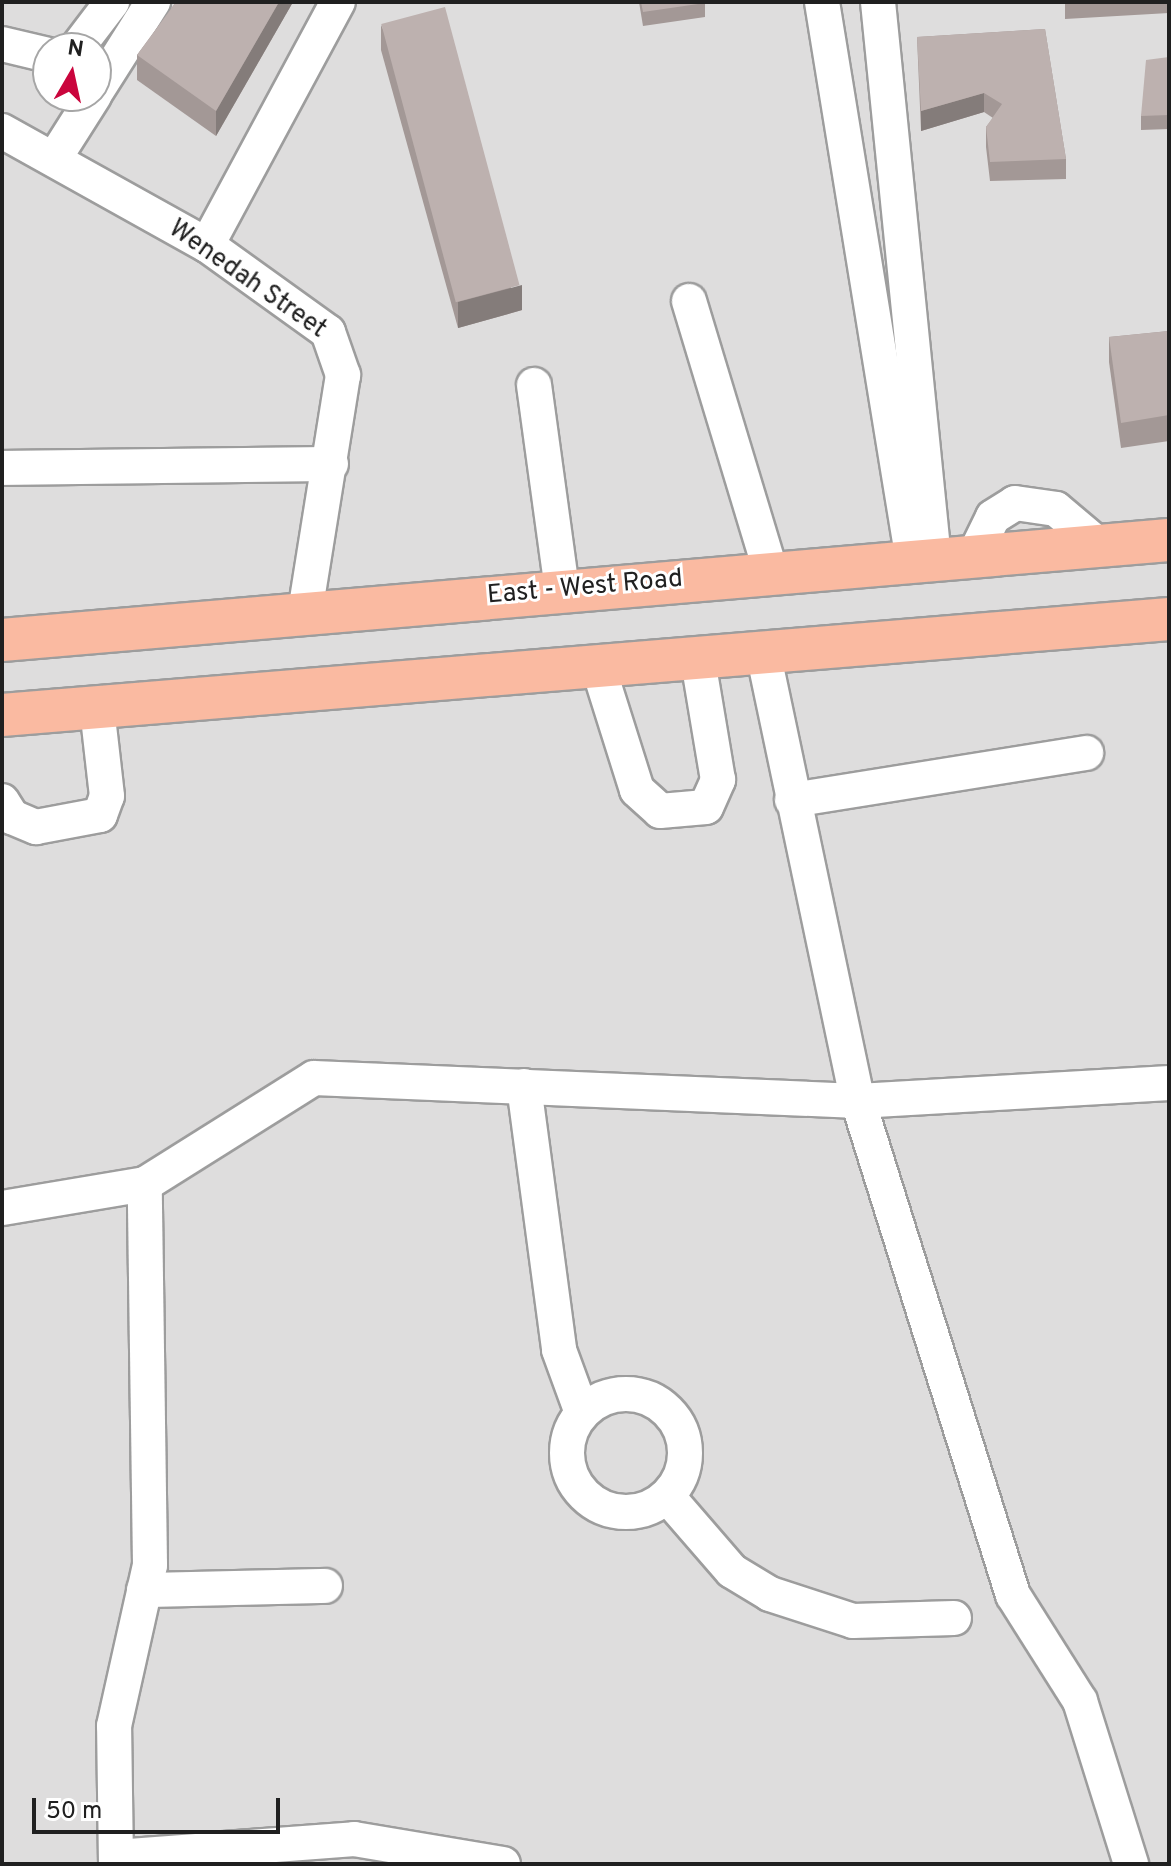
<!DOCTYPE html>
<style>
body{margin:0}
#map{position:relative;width:1171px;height:1866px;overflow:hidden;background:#f0eae6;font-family:Overpass,sans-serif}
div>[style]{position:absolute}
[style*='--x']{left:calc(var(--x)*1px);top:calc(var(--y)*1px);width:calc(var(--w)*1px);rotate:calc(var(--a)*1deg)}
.residential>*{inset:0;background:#dedddd}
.roads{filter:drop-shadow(2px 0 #9d9d9d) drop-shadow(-2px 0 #9d9d9d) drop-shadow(0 2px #9d9d9d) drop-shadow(0 -2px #9d9d9d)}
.minor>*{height:34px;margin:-17px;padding:0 17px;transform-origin:17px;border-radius:17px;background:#fff}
.minor>.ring{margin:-17px;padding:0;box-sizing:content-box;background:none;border:34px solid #fff;border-radius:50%}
.major>*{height:42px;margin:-21px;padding:0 21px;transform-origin:21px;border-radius:21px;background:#fabaa1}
.wall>*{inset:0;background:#a39896}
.shaded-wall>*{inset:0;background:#847c7a}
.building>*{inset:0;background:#bdb1af;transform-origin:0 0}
span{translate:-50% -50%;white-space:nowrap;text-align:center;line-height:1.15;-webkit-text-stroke:6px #fff;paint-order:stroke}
.street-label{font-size:26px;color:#202020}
.frame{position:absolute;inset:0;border:4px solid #202020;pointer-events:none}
.north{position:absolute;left:32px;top:32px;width:80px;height:80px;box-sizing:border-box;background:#fff;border:2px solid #a6a6a6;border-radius:50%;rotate:9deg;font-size:22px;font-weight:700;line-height:32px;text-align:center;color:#202020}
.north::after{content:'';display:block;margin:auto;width:28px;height:36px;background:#ca053d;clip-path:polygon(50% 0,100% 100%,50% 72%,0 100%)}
.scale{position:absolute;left:32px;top:1798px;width:248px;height:36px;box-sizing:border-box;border:4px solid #202020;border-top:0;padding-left:10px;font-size:24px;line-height:28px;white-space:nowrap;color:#202020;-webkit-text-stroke:6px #fff;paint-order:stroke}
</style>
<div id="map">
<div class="residential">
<div style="clip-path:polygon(evenodd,2px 2px,1169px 2px,1169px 1864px,2px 1864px,2px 2px,48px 48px,96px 48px,96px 96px,48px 96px,48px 48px)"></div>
</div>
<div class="roads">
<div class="minor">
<div style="--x:822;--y:2;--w:566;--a:80.75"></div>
<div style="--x:878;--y:2;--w:560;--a:84.26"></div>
<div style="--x:2;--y:44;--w:47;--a:13.4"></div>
<div style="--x:77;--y:48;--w:58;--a:-52.7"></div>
<div style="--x:96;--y:92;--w:107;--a:-57.7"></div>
<div style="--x:2;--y:131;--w:235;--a:29.1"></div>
<div style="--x:207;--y:245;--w:149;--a:35.7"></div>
<div style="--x:328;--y:332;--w:46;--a:70.8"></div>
<div style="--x:343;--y:375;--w:241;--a:99.1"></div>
<div style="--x:54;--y:159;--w:75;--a:-57.6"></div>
<div style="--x:207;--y:245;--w:276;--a:-61.7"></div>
<div style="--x:689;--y:301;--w:284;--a:73.2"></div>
<div style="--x:534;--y:385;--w:207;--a:82.2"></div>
<div style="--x:2;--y:468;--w:329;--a:-0.7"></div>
<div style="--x:974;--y:556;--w:43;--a:-64"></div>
<div style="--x:993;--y:517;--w:26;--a:-32"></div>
<div style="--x:1015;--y:503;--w:41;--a:8.3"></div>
<div style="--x:1056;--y:509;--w:57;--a:40.1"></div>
<div style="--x:763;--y:652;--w:459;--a:78.1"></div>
<div style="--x:858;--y:1101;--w:518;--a:72.58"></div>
<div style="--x:1013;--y:1595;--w:125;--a:57.7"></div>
<div style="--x:1080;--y:1701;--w:171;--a:72.6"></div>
<div style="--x:597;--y:663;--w:133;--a:72.5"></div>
<div style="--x:637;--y:790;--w:31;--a:42"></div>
<div style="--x:660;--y:811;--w:46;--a:-5"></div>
<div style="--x:706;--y:807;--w:30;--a:-66"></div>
<div style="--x:718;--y:780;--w:127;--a:-99.5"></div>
<div style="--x:792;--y:800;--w:298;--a:-9.1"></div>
<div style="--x:2;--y:801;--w:19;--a:58"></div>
<div style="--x:12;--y:817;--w:26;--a:23"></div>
<div style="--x:36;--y:827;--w:65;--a:-10.6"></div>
<div style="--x:100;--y:815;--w:20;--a:-70"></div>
<div style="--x:107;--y:796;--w:89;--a:-96.5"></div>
<div style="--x:524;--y:1086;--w:266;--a:82.4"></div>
<div style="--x:559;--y:1350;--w:67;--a:69.9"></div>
<div style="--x:2;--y:1208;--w:145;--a:-9.5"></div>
<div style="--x:145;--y:1184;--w:199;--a:-32.1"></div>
<div style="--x:314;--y:1078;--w:544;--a:2.42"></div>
<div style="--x:858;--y:1101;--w:312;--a:-3.3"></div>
<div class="ring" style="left:567px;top:1394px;width:84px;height:84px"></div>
<div style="--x:667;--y:1496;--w:99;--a:49.1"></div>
<div style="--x:732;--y:1571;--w:44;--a:31.2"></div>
<div style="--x:770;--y:1594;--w:87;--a:18"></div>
<div style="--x:853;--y:1621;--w:101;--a:-1.7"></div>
<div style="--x:144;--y:1590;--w:181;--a:-1.3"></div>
<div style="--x:116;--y:1857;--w:239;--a:-4.3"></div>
<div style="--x:354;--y:1839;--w:151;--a:9.5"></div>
<div style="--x:116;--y:1864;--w:138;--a:-90.8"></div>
<div style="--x:114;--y:1726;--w:165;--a:-77.4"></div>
<div style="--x:150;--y:1565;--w:381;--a:-90.8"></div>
</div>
<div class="major">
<div style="--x:2;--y:640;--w:1171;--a:-4.9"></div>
<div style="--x:2;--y:715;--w:1171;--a:-4.7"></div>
</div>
</div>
<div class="wall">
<div style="clip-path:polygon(176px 2px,293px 2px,216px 136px,137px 80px,137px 55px)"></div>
<div style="clip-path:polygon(639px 2px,705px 2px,705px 17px,643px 26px)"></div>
<div style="clip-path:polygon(1065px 2px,1169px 2px,1169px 13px,1065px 19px)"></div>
<div style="clip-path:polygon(381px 25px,522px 310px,458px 328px,381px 50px)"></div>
<div style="clip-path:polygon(1045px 29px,1066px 159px,1066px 179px,990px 181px,986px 147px,986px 127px,993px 118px,984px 112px,921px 131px,917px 37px)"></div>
<div style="clip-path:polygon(1169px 57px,1169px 129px,1141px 130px,1141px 116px)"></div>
<div style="clip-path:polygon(1169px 331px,1169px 441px,1121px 448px,1109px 362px,1109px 337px)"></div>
</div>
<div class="shaded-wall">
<div style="clip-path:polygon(279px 2px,293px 2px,216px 136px,216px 111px)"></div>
<div style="clip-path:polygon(984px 93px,984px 112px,921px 131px,921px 111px)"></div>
<div style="clip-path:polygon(522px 285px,522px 310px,458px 328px,458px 302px)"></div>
</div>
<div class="building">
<div style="clip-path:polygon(176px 2px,279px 2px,216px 111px,137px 55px)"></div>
<div style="clip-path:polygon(641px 2px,705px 2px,705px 3px,643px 12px)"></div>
<div style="left:445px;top:7px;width:288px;height:66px;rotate:75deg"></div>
<div style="clip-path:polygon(1045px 29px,1066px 159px,990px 162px,986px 127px,1002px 104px,984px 93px,921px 111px,917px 37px)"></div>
<div style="clip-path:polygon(1169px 57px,1169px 115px,1141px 116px,1146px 60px)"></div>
<div style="clip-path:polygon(1169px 331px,1169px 415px,1121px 423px,1109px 337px)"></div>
</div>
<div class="street-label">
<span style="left:247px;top:280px;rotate:35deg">Wenedah Street</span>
<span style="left:585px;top:588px;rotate:-5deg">East - West Road</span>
</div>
<div class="frame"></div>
<div class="north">N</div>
<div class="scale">50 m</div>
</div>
